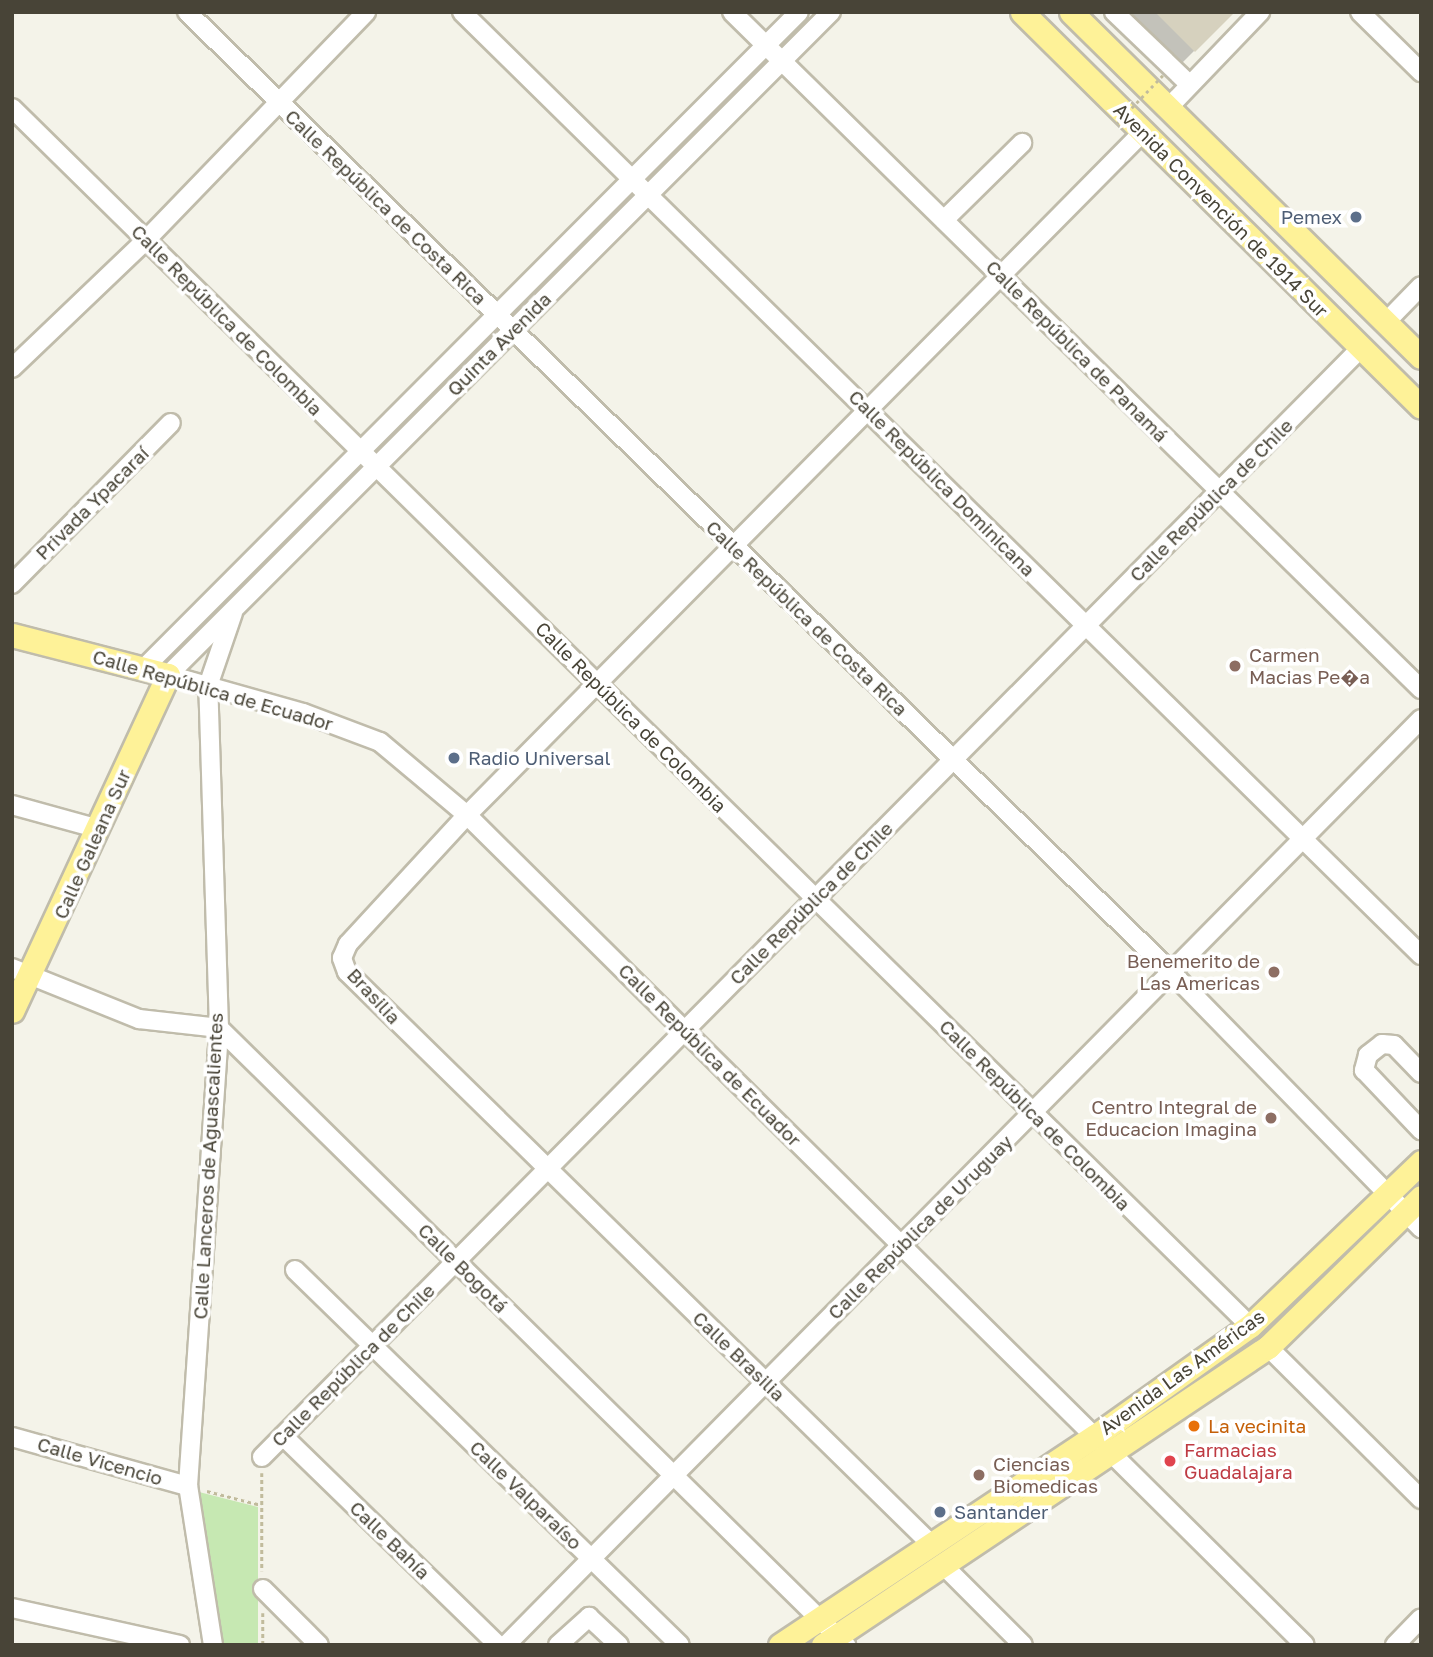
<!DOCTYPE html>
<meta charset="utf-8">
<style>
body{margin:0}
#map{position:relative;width:1433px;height:1657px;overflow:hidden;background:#f4f3e9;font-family:"Golos Text",sans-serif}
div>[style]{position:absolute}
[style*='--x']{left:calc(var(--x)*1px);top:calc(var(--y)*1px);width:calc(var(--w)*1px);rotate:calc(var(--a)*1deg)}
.green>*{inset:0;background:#c6e8b2}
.shadow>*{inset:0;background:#0003}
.building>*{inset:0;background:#d6d1be}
.path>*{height:2.5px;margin-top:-1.25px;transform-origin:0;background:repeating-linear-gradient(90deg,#c1bb9c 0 3.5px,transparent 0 7px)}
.roads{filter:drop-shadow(2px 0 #c0bcab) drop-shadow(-2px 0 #c0bcab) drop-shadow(0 2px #c0bcab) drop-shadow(0 -2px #c0bcab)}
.minor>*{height:18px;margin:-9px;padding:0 9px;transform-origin:9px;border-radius:9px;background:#fff}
.major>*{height:23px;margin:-11.5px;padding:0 11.5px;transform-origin:11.5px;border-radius:11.5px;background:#fef298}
.path-bridge>*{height:2.5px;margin-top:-1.25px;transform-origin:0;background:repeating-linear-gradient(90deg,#c1bb9c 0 3.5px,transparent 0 7px)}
.dots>*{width:19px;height:19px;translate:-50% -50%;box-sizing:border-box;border:4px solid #fff;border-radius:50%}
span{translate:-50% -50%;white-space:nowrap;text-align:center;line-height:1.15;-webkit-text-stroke:7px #fff;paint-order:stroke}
.street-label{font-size:19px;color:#484437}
.service-label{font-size:19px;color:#4e5e75}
.right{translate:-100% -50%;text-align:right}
.left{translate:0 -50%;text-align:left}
.education-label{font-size:19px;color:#785e54}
.food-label{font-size:19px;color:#c56008}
.health-label{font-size:19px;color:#be3a42}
.frame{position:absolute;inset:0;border:14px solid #484437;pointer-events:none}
</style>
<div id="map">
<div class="green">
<div style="clip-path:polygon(199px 1492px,258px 1507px,258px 1645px,222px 1645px)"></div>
</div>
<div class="shadow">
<div style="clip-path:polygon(1129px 12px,1233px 12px,1181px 64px)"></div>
</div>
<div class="building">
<div style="clip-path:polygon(1155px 12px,1235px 12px,1195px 52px)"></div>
</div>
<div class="path">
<div style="--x:262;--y:1473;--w:98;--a:90"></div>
<div style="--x:207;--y:1491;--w:56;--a:14.5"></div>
<div style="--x:263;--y:1613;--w:32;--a:90"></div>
</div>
<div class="roads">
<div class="minor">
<div style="--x:187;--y:12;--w:1375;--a:44.29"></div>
<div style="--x:1171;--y:972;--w:358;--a:45.7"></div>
<div style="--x:462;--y:12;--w:1345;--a:44.52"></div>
<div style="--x:732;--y:12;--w:966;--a:44.5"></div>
<div style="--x:831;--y:12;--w:938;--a:135"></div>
<div style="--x:168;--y:675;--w:140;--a:15.7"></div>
<div style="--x:303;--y:713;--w:82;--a:20.6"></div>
<div style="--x:380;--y:742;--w:114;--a:40"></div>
<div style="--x:467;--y:815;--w:1179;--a:44.73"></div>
<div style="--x:1114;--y:12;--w:105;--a:43.8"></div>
<div style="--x:1360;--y:12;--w:86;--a:44.5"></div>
<div style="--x:1169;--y:107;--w:132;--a:-46.2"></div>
<div style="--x:12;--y:108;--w:1737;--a:44.53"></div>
<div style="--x:944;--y:220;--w:110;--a:-44.6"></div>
<div style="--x:1386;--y:322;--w:50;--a:-45.8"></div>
<div style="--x:12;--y:368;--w:185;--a:-43.7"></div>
<div style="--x:146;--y:240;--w:317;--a:-46"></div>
<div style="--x:12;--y:584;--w:226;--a:-45.4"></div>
<div style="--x:143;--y:669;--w:928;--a:-45.04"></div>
<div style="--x:12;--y:805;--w:90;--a:15.4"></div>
<div style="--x:12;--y:968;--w:137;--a:21.9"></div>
<div style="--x:139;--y:1019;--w:81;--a:6.4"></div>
<div style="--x:219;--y:1028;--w:880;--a:44.54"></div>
<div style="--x:1421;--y:1073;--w:39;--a:-134"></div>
<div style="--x:1394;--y:1045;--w:12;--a:-175"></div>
<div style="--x:1382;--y:1044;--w:18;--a:142"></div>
<div style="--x:1368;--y:1055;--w:16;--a:105"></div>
<div style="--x:1364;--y:1070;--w:83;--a:46.5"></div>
<div style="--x:295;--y:1270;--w:537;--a:44.25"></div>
<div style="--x:1268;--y:1347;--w:216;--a:44.8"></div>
<div style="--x:283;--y:1436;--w:300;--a:44.2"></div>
<div style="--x:12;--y:1437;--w:183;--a:15.6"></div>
<div style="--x:262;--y:1457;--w:1561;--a:-45.26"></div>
<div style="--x:932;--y:1545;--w:819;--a:-135.59"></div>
<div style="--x:347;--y:972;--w:15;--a:-110"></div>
<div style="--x:342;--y:958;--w:15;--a:-67"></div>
<div style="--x:348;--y:944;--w:176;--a:-47.3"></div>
<div style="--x:467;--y:815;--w:960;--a:-45.3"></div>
<div style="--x:943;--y:1565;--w:113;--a:45"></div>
<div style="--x:263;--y:1589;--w:79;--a:45"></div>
<div style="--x:12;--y:1608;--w:172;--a:12.4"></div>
<div style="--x:213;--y:1645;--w:161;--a:-98.9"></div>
<div style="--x:188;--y:1486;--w:459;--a:-86.1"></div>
<div style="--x:219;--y:1028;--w:342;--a:-91.8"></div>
<div style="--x:208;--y:686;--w:77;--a:-71.1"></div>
<div style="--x:506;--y:1645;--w:1302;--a:-45.34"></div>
<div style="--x:558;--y:1645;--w:42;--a:-42.1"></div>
<div style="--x:589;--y:1617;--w:41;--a:43"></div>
<div style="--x:1395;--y:1645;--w:37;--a:-46"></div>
</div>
<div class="major">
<div style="--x:1022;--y:12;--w:561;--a:44.71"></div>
<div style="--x:1071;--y:12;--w:491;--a:44.6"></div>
<div style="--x:12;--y:635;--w:161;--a:14.4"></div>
<div style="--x:168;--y:675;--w:370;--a:114.9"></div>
<div style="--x:780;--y:1645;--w:378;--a:-33.6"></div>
<div style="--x:1095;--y:1436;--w:190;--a:-35.4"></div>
<div style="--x:1250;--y:1326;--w:237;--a:-43.8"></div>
<div style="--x:823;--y:1645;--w:536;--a:-33.81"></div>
<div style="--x:1268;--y:1347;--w:214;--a:-44.4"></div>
</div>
</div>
<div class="path-bridge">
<div style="--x:1117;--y:123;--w:66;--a:-46.2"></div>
</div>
<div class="dots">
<div style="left:1356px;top:217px;background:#5c6f8a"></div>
<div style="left:1235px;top:666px;background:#8d6e63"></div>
<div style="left:454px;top:758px;background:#5c6f8a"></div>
<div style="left:1274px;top:972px;background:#8d6e63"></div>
<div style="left:1271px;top:1118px;background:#8d6e63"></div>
<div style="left:1194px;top:1426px;background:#e8710a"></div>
<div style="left:1170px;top:1461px;background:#e0444e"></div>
<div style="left:979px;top:1475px;background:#8d6e63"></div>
<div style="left:940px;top:1512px;background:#5c6f8a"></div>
</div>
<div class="street-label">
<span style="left:386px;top:207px;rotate:44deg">Calle República de Costa Rica</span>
<span style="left:1221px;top:210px;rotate:45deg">Avenida Convención de 1914 Sur</span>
<span style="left:227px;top:320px;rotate:45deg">Calle República de Colombia</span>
<span style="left:499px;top:344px;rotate:-45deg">Quinta Avenida</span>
<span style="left:1077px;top:351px;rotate:45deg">Calle República de Panamá</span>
<span style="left:942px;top:483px;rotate:45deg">Calle República Dominicana</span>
<span style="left:1211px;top:500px;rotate:-45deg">Calle República de Chile</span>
<span style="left:92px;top:503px;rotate:-45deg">Privada Ypacaraí</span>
<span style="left:807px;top:618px;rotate:44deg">Calle República de Costa Rica</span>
<span style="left:213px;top:690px;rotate:16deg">Calle República de Ecuador</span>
<span style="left:631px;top:717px;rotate:45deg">Calle República de Colombia</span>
<span style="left:92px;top:844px;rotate:-66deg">Calle Galeana Sur</span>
<span style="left:811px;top:903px;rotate:-45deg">Calle República de Chile</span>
<span style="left:374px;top:996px;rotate:47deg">Brasilia</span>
<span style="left:710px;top:1055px;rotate:45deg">Calle República de Ecuador</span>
<span style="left:1035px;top:1115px;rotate:45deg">Calle República de Colombia</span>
<span style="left:208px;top:1166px;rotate:-87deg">Calle Lanceros de Aguascalientes</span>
<span style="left:920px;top:1227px;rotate:-45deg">Calle República de Uruguay</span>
<span style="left:463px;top:1268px;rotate:45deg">Calle Bogotá</span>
<span style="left:739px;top:1356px;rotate:44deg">Calle Brasilia</span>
<span style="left:353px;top:1365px;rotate:-45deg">Calle República de Chile</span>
<span style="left:1182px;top:1372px;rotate:-36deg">Avenida Las Américas</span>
<span style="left:100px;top:1461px;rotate:16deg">Calle Vicencio</span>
<span style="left:526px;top:1495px;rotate:44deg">Calle Valparaíso</span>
<span style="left:390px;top:1540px;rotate:44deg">Calle Bahía</span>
</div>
<div class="service-label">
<span class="right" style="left:1342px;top:217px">Pemex</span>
<span class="left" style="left:468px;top:758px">Radio Universal</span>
<span class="left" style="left:954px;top:1512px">Santander</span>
</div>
<div class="education-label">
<span class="left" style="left:1249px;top:666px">Carmen<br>Macias Pe�a</span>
<span class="right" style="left:1260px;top:972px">Benemerito de<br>Las Americas</span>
<span class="right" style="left:1257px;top:1118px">Centro Integral de<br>Educacion Imagina</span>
<span class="left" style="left:993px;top:1475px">Ciencias<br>Biomedicas</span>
</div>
<div class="food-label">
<span class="left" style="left:1208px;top:1426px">La vecinita</span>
</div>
<div class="health-label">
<span class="left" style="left:1184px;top:1461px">Farmacias<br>Guadalajara</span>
</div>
<div class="frame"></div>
</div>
